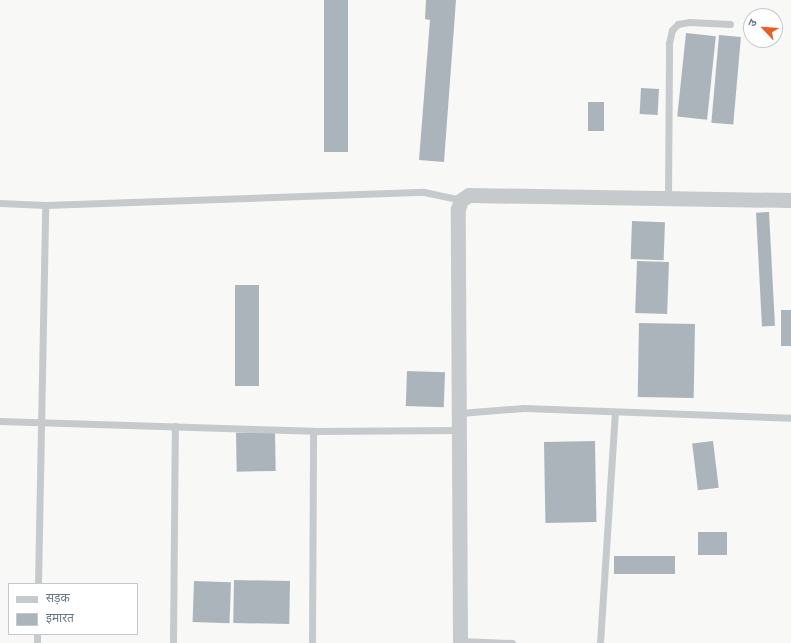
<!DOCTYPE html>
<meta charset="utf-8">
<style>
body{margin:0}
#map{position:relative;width:791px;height:643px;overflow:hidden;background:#f8f8f6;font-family:"Fira Sans","Noto Sans Devanagari",sans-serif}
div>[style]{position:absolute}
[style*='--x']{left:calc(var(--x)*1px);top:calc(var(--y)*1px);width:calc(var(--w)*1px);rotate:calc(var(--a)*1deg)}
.building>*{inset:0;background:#acb4bb;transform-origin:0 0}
.service>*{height:7px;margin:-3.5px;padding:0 3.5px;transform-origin:3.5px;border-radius:3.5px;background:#c6cacd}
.minor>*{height:15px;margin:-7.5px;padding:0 7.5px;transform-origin:7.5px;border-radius:7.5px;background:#c6cacd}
span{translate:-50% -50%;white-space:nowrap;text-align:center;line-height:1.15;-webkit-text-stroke:4px #fff;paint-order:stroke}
.legend{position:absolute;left:8px;top:583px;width:130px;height:52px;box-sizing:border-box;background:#fff;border:1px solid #c2c9cf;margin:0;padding:5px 7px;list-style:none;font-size:12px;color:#678}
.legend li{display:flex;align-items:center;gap:8px;height:20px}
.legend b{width:20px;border:1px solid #c2c9cf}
.north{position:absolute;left:743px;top:8px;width:40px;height:40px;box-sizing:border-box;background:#fff;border:1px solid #c2c9cf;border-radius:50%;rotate:295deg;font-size:11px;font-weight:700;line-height:16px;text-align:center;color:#678}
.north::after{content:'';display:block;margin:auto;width:14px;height:18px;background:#e85e26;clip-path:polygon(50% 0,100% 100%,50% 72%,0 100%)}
</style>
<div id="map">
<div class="building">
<div style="left:324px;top:0;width:24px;height:152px"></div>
<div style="clip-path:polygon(426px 0,456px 0,444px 162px,419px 160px,430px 20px,425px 19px)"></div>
<div style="left:686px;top:33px;width:30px;height:84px;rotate:6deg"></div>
<div style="left:719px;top:35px;width:22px;height:88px;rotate:5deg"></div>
<div style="left:641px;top:88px;width:18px;height:26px;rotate:3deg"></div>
<div style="left:588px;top:102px;width:16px;height:29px"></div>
<div style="left:769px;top:212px;width:114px;height:13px;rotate:87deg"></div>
<div style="left:632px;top:221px;width:33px;height:38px;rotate:2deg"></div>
<div style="left:637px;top:261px;width:32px;height:52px;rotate:2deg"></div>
<div style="left:235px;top:285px;width:24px;height:101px"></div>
<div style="left:781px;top:310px;width:10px;height:36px"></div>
<div style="left:639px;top:323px;width:56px;height:74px;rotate:1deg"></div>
<div style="left:407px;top:371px;width:38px;height:35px;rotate:2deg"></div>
<div style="left:275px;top:432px;width:39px;height:39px;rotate:89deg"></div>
<div style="left:595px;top:441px;width:81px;height:51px;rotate:89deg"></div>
<div style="left:713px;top:441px;width:47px;height:21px;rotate:83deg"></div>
<div style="left:698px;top:532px;width:29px;height:23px"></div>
<div style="left:675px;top:556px;width:18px;height:61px;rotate:90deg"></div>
<div style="left:234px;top:580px;width:56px;height:43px;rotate:1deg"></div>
<div style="left:194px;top:581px;width:37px;height:41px;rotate:2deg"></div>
</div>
<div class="service">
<div style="--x:668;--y:198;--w:155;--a:-89.6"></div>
<div style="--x:669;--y:43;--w:13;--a:-77"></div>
<div style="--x:672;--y:30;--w:8;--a:-45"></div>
<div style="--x:678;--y:24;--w:11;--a:-10"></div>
<div style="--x:689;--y:22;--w:41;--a:2.8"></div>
<div style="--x:0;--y:203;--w:45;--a:2.5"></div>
<div style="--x:45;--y:205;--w:379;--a:-2"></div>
<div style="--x:424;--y:192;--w:38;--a:12"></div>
<div style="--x:460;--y:413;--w:64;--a:-4.5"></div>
<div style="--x:524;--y:408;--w:267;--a:2.1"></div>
<div style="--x:0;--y:421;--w:313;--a:1.8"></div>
<div style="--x:38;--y:584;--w:379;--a:-88.9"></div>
<div style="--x:460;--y:641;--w:52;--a:2.2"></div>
<div style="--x:37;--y:643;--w:9;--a:-90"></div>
<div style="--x:173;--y:643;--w:217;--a:-89.5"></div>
<div style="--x:312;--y:643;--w:212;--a:-89.7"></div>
<div style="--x:313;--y:431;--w:147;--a:-0.4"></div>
<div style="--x:600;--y:643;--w:231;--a:-86.3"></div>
</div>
<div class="minor">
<div style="--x:460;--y:643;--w:434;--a:-90.3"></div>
<div style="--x:458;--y:209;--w:9;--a:-72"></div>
<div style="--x:461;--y:200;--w:9;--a:-32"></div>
<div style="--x:469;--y:195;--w:322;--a:0.9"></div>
</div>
<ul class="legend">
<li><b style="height:5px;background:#c6cacd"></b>सड़क</li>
<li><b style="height:11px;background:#acb4bb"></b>इमारत</li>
</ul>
<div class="north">उ</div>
</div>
